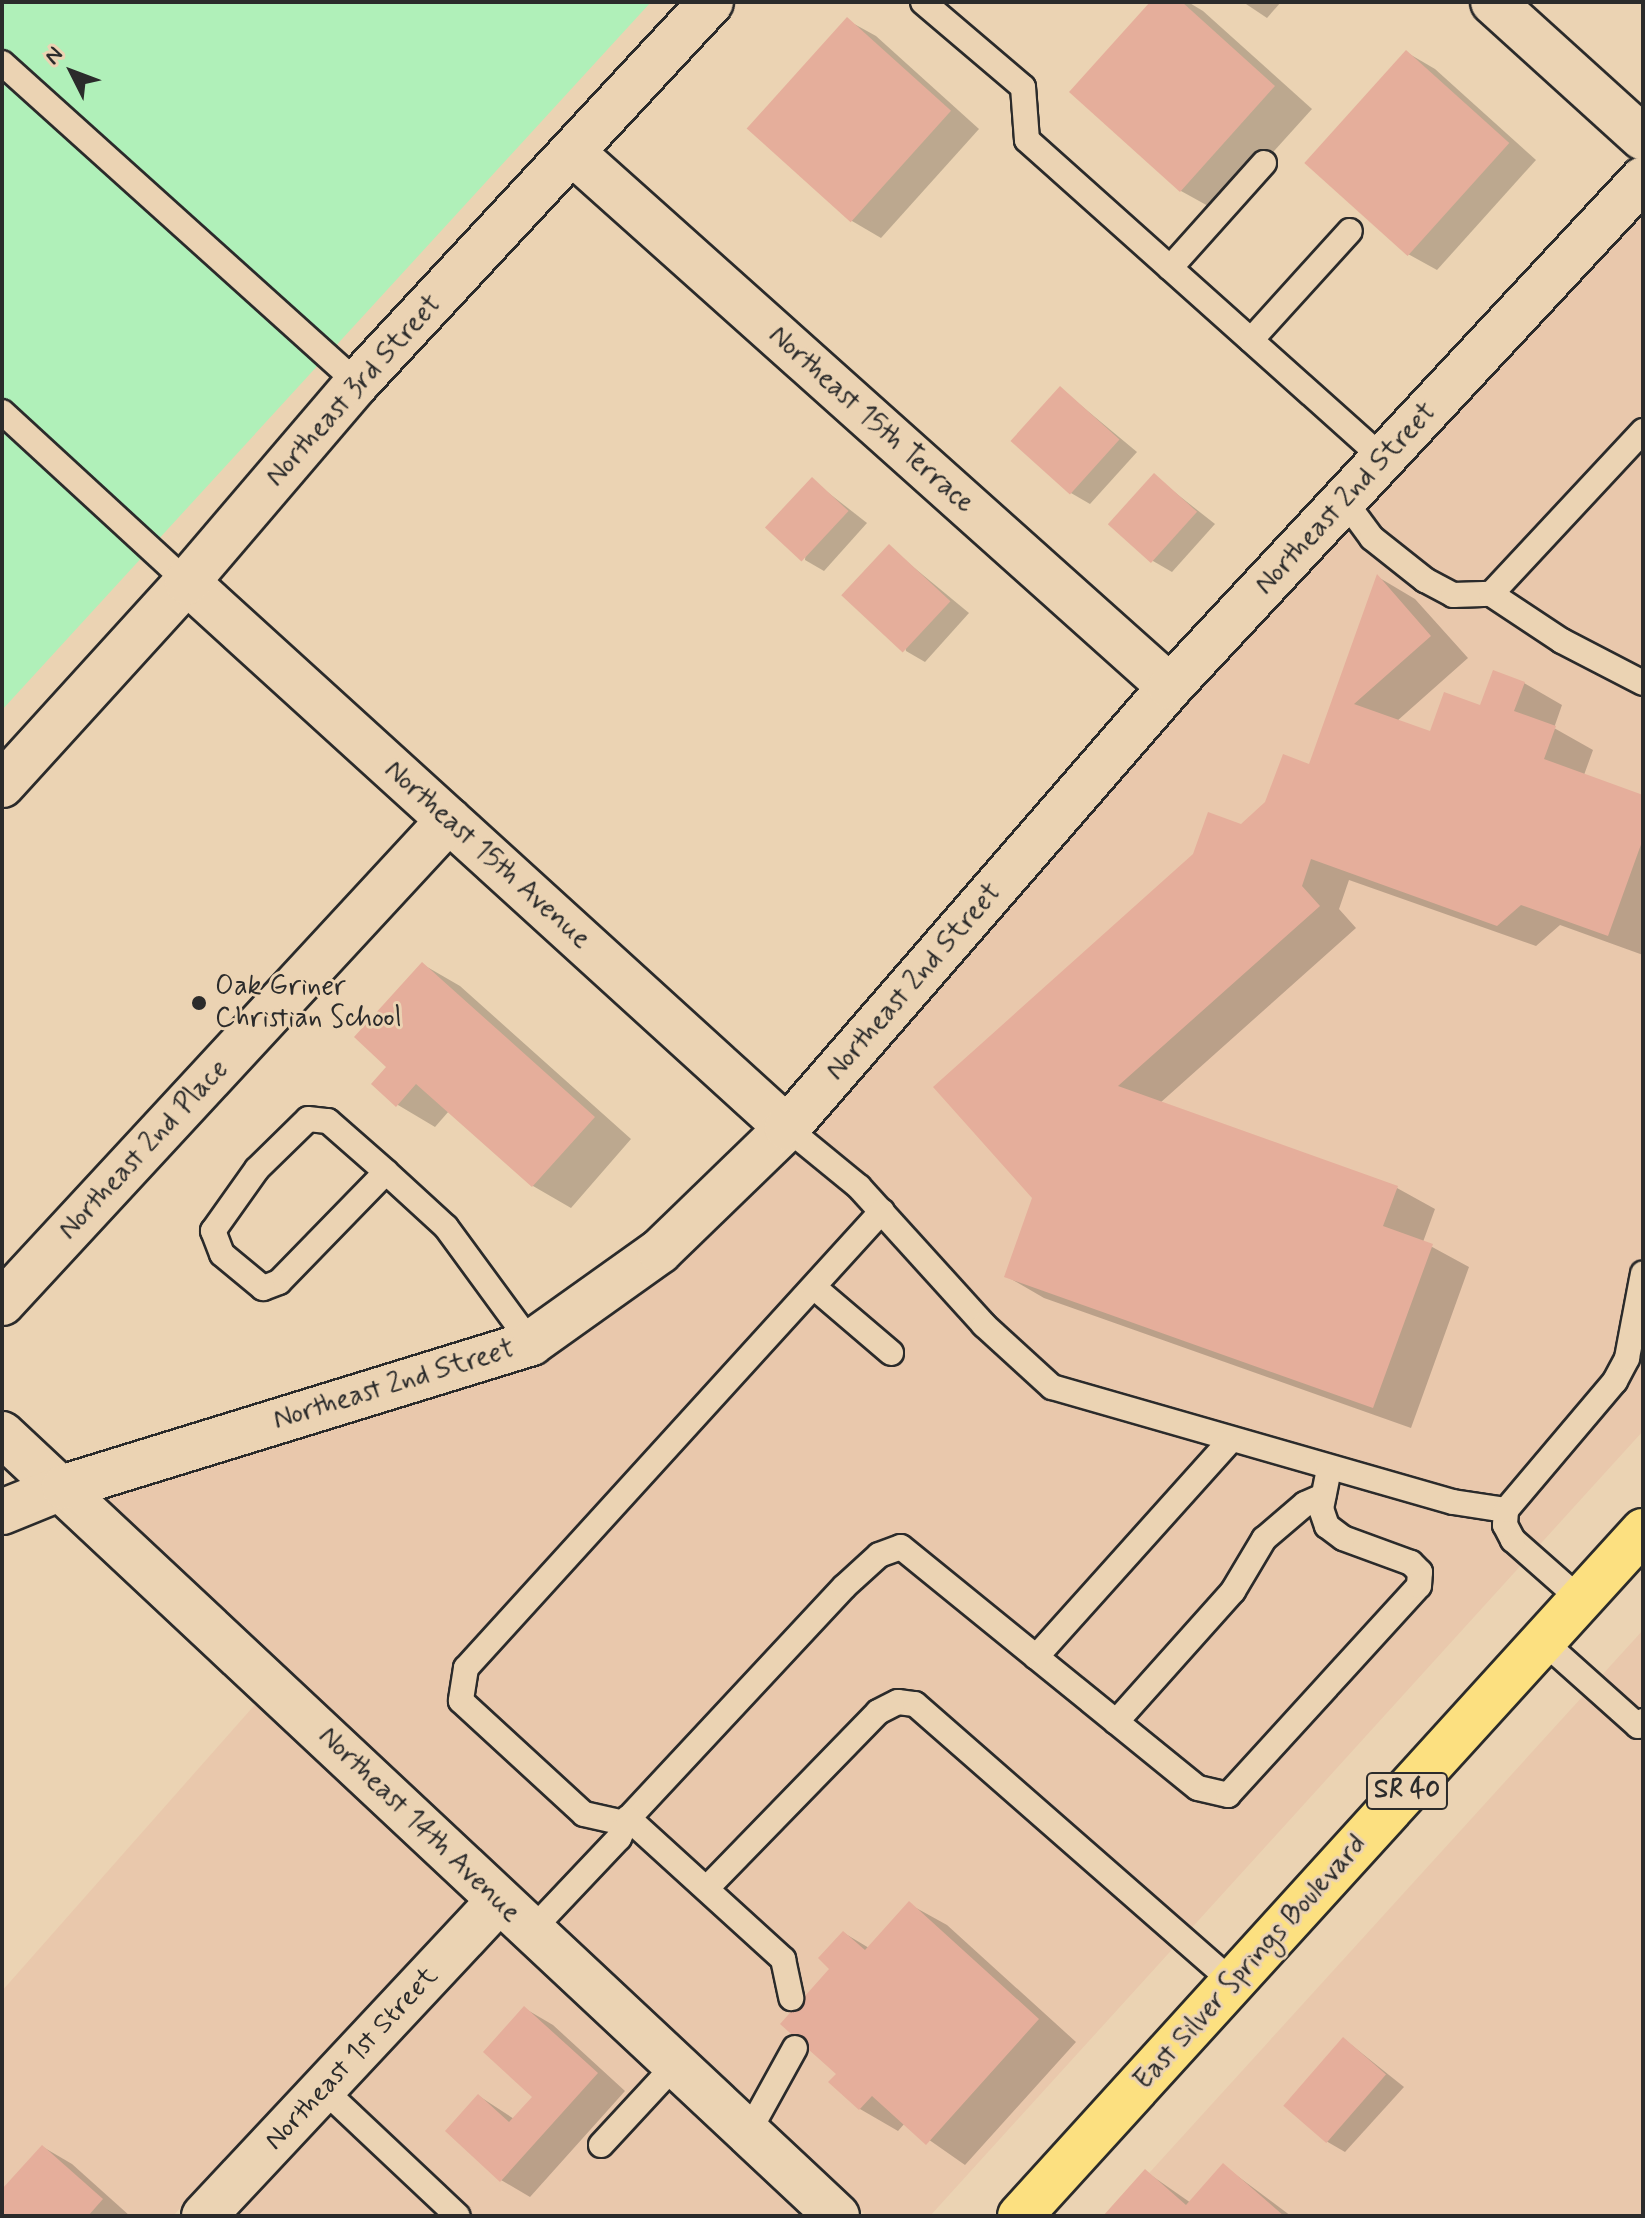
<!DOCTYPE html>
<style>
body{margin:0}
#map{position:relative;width:1645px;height:2218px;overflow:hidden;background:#ebd3b3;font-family:Mynerve,sans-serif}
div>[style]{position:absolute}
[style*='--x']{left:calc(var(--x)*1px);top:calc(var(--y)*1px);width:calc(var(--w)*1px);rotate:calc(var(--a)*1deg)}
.built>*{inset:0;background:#e9c8ac}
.green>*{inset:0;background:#b0f0b9}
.shadow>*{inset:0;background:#0003}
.building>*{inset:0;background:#e5ae9b;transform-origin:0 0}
.roads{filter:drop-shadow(2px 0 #2b2b2b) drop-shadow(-2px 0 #2b2b2b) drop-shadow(0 2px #2b2b2b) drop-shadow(0 -2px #2b2b2b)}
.service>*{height:24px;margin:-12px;padding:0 12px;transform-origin:12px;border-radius:12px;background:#ebd3b3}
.minor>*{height:44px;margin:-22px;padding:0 22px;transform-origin:22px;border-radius:22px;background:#ebd3b3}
.tertiary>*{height:44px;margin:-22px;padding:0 22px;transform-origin:22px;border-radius:22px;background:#ebd3b3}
.primary>*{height:44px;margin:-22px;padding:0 22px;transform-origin:22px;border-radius:22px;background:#fce080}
.dots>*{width:22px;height:22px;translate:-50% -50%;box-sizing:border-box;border:4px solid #ebd3b3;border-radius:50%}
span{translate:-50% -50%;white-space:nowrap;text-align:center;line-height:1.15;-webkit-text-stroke:6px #ebd3b3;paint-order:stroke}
.shield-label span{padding:2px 6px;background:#ebd3b3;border:2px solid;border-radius:6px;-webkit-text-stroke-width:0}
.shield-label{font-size:26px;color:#2b2b2b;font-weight:700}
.street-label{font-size:28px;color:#2b2b2b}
.poi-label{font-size:28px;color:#2b2b2b}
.left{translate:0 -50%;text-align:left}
.frame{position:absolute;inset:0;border:4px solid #2b2b2b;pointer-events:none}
.north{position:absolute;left:32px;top:32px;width:80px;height:80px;-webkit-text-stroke:6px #ebd3b3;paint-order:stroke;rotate:312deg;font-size:22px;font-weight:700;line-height:32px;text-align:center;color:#2b2b2b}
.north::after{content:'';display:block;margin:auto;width:28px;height:36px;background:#2b2b2b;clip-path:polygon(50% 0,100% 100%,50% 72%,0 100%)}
</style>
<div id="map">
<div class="built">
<div style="clip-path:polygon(1643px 213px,1643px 1431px,930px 2216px,867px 2216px,104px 1498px,540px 1364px,676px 1267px,790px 1159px,1187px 702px)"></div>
<div style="clip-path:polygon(1643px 1630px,1643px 2216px,1110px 2216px)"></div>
<div style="clip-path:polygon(259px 1700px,469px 1901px,173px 2216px,2px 2216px,2px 1991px)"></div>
<div style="clip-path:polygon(503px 1932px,808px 2216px,236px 2216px)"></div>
</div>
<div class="green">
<div style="clip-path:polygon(2px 2px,651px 2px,2px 710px)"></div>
</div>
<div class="shadow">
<div style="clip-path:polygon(1153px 2px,1188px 2px,1203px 11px,1312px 109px,1219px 212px,1181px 191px)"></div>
<div style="clip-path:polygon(1243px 2px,1281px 2px,1267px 18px)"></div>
<div style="clip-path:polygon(847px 20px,876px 36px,979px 129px,881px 238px,852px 221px)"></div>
<div style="clip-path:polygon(1406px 52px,1435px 69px,1536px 160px,1437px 270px,1408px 254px,1307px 162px)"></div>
<div style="clip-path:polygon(1060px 388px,1137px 452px,1090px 504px,1071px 493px)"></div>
<div style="clip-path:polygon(1154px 476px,1215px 524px,1172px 572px,1153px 561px)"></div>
<div style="clip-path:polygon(812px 480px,867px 523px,824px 571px,805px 560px)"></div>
<div style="clip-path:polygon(889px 547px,969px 613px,925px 662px,906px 651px)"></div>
<div style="clip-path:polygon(1378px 577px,1415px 599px,1468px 658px,1397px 721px,1431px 734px,1524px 683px,1562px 705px,1554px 728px,1593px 750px,1584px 775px,1643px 797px,1643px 955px,1560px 925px,1536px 946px,1349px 880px,1339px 909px,1356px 928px,1160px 1103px,1397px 1188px,1435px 1209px,1423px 1242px,1469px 1267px,1411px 1428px,1044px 1298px,1006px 1276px,1242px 826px,1310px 766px)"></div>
<div style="clip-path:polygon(422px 964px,460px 986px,631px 1139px,571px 1208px,533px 1186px,449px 1111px,435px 1127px,398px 1105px,389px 1066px)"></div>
<div style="clip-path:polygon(909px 1904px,947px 1925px,1076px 2042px,965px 2165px,905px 2123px,898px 2131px,860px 2109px,831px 2082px,838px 2074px,832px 1968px,844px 1933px,869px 1948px)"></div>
<div style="clip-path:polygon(524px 2008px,553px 2025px,625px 2091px,530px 2197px,501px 2180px,479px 2096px,514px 2119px,535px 2097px)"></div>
<div style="clip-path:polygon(1344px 2039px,1404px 2087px,1345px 2152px,1326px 2141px)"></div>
<div style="clip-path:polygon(43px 2147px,72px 2164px,130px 2216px,2px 2216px,2px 2192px)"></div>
<div style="clip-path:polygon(1224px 2166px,1291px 2216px,1106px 2216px,1145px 2171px,1191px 2203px)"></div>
</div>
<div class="building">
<div style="clip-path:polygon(1150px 2px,1182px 2px,1275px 86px,1180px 192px,1069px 92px)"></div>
<div style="left:847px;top:17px;width:140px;height:150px;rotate:42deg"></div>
<div style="left:1406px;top:50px;width:139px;height:152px;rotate:42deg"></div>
<div style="left:1060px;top:386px;width:80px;height:74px;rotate:42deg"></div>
<div style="left:1154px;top:473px;width:58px;height:69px;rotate:42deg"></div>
<div style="left:812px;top:477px;width:50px;height:69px;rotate:43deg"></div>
<div style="left:889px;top:544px;width:84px;height:70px;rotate:43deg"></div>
<div style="clip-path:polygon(1377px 574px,1431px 636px,1354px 704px,1430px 731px,1444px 692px,1480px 705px,1493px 670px,1525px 682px,1514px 711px,1556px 726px,1544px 759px,1643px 795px,1643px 839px,1608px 936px,1521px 905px,1497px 926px,1311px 859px,1302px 886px,1320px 906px,1118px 1086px,1398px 1186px,1383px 1226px,1433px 1244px,1373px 1408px,1004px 1277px,1032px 1198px,933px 1087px,1193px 854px,1208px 812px,1241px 824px,1265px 802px,1283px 754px,1309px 764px)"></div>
<div style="clip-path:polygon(422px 962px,595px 1117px,532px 1187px,416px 1084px,396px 1107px,371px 1084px,386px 1067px,354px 1037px)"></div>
<div style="clip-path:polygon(909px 1901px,1039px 2019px,926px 2145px,872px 2096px,859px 2110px,828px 2082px,836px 2074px,780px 2024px,829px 1969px,818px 1958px,843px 1931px,865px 1950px)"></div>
<div style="clip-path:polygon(524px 2006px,598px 2073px,500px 2182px,445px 2131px,478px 2094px,509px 2122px,532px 2097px,483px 2052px)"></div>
<div style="left:1343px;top:2037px;width:57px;height:91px;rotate:41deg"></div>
<div style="clip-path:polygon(42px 2145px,103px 2199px,88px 2216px,2px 2216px,2px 2189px)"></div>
<div style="clip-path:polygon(1223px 2163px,1284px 2216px,1103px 2216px,1145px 2169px,1186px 2205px)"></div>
</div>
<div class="roads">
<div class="service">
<div style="--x:923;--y:2;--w:131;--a:40.4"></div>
<div style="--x:1023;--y:87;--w:53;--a:85.7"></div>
<div style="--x:1027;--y:140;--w:477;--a:41.8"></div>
<div style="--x:2;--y:63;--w:478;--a:42"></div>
<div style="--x:1170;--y:268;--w:141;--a:-48.2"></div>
<div style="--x:1251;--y:340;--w:147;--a:-47.8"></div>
<div style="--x:2;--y:412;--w:251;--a:42.6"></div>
<div style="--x:1344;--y:500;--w:47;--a:53.6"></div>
<div style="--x:1372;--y:538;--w:68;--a:38.4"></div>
<div style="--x:1425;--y:580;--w:32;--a:28"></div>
<div style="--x:1453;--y:595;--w:38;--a:-2"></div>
<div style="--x:1491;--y:594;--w:85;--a:33.5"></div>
<div style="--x:1562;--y:641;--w:91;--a:27.4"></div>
<div style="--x:1491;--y:594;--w:223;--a:-47"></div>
<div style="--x:787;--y:1128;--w:93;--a:39.3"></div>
<div style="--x:859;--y:1187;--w:186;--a:47.8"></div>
<div style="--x:984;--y:1325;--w:92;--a:42.4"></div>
<div style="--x:1052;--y:1387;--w:417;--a:16"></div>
<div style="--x:1453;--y:1502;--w:54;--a:8.6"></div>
<div style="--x:386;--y:1172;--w:153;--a:134.2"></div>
<div style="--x:279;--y:1282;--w:17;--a:159"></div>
<div style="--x:263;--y:1288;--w:53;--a:-140.3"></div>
<div style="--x:222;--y:1254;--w:25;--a:-111"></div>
<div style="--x:213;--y:1231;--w:76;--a:-54.6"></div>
<div style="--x:257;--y:1169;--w:71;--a:-44.4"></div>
<div style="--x:308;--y:1119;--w:20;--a:6"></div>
<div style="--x:328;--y:1121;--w:77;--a:41.3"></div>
<div style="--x:386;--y:1172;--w:81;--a:42.5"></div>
<div style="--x:446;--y:1227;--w:144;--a:53.8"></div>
<div style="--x:882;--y:1211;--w:618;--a:132.31"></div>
<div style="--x:466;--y:1668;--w:33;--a:99"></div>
<div style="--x:461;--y:1701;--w:167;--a:42.6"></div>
<div style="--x:584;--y:1814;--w:41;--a:12.7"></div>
<div style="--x:624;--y:1823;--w:323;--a:-47"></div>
<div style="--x:844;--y:1587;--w:47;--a:-42.4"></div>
<div style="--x:879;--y:1555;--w:23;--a:-20"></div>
<div style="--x:901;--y:1547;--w:382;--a:39.1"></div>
<div style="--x:1198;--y:1788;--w:31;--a:13"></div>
<div style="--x:1228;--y:1795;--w:283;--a:-47.6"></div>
<div style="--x:1419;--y:1586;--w:14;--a:-86"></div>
<div style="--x:1420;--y:1572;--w:13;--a:-135"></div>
<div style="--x:1411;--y:1563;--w:72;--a:-159.8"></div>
<div style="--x:1343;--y:1538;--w:20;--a:-143"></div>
<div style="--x:1327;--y:1526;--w:18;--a:-109"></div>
<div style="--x:1321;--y:1509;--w:41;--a:-78.7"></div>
<div style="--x:815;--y:1288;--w:100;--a:40.5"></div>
<div style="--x:1581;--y:1600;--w:91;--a:-138.6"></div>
<div style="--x:1513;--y:1540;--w:17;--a:-118"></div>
<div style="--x:1505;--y:1525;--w:15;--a:-86"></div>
<div style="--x:1506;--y:1510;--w:169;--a:-49.8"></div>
<div style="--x:1615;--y:1381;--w:26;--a:-62"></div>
<div style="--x:1627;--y:1358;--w:86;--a:-79.3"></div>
<div style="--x:1543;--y:1641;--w:127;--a:41.8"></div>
<div style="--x:1638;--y:1726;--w:7;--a:-45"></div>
<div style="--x:1036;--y:1657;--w:290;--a:-48.1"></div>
<div style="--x:1116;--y:1722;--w:176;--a:-48.2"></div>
<div style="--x:1233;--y:1591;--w:61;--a:-59.2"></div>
<div style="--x:1264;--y:1539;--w:54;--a:-40.5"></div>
<div style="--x:1305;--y:1504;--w:20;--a:-24"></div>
<div style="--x:707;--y:1888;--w:245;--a:-45.8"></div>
<div style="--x:878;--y:1712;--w:22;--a:-27"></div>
<div style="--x:898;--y:1702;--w:17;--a:7"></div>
<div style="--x:915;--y:1704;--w:422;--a:41.2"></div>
<div style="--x:531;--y:1931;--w:128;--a:-46.6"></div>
<div style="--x:619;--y:1838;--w:22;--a:-66"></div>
<div style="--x:628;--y:1818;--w:210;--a:42.3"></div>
<div style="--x:783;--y:1959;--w:40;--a:78"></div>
<div style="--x:323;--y:2089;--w:185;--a:43.3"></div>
<div style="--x:748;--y:2133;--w:97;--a:-61.1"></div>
<div style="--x:601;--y:2145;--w:109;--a:-47.2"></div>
</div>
<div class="minor">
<div style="--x:1493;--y:2;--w:202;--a:42.2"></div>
<div style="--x:573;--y:153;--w:801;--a:41.81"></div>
<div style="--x:187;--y:582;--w:811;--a:42.3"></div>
<div style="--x:2;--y:1303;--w:658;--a:-47.22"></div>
<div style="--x:2;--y:1434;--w:1144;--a:43.12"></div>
<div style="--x:2;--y:1512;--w:67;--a:-22"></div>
<div style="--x:64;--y:1487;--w:489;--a:-17.1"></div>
<div style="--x:531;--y:1343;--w:158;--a:-35.5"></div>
<div style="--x:660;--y:1251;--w:177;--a:-44.1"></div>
<div style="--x:787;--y:1128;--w:584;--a:-49.03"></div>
<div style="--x:1170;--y:687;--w:694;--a:-47.04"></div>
<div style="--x:204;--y:2216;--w:432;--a:-46.9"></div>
</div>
<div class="tertiary">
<div style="--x:2;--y:785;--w:275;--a:-47.7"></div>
<div style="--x:187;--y:582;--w:262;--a:-49.5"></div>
<div style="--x:357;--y:383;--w:520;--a:-47.1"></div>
</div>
<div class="primary">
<div style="--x:1020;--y:2216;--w:926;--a:-47.71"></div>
</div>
</div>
<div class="dots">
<div style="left:199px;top:1003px;background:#2b2b2b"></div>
</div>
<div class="shield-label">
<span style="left:1407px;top:1791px">SR 40</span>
</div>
<div class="street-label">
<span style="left:354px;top:391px;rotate:-48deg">Northeast 3rd Street</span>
<span style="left:871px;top:420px;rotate:42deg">Northeast 15th Terrace</span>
<span style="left:1346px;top:499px;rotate:-47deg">Northeast 2nd Street</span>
<span style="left:487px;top:855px;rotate:42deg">Northeast 15th Avenue</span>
<span style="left:914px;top:982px;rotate:-49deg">Northeast 2nd Street</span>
<span style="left:144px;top:1150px;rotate:-47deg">Northeast 2nd Place</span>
<span style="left:394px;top:1385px;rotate:-17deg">Northeast 2nd Street</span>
<span style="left:419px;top:1825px;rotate:44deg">Northeast 14th Avenue</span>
<span style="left:1251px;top:1963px;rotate:-48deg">East Silver Springs Boulevard</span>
<span style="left:352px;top:2059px;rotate:-47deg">Northeast 1st Street</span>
</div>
<div class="poi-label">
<span class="left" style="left:215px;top:1003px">Oak Griner<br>Christian School</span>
</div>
<div class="frame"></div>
<div class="north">N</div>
</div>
